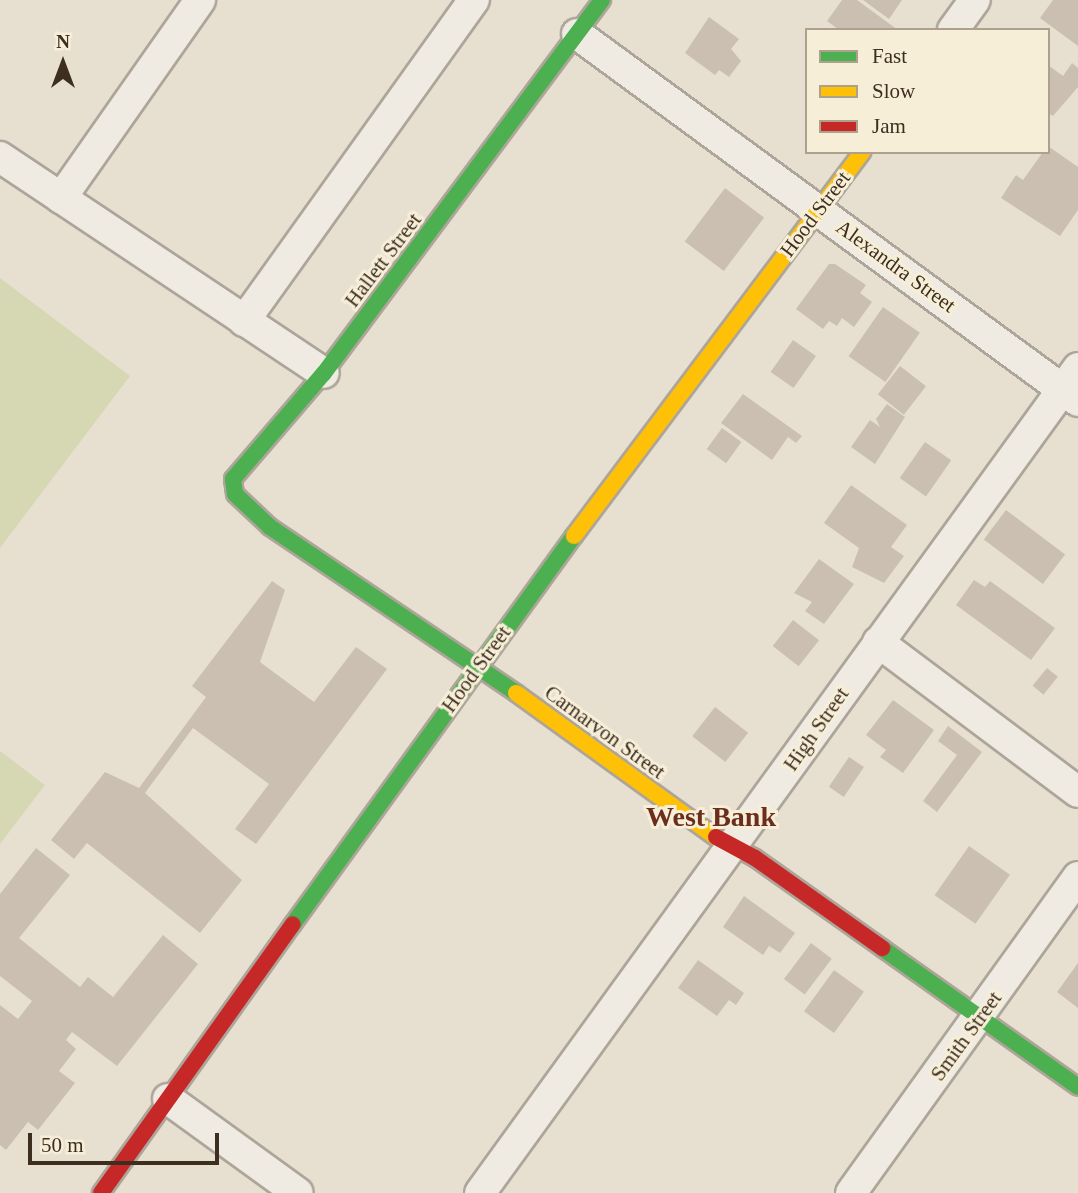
<!DOCTYPE html>
<style>
body{margin:0}
#map{position:relative;width:1078px;height:1193px;overflow:hidden;background:#e7e0d1;font-family:"Times New Roman",serif}
div>[style]{position:absolute}
[style*='--x']{left:calc(var(--x)*1px);top:calc(var(--y)*1px);width:calc(var(--w)*1px);rotate:calc(var(--a)*1deg)}
.green>*{inset:0;background:#d6d7b3}
.building>*{inset:0;background:#cbbfb2;transform-origin:0 0}
.roads{filter:drop-shadow(2px 0 #ada599) drop-shadow(-2px 0 #ada599) drop-shadow(0 2px #ada599) drop-shadow(0 -2px #ada599)}
.street>*{height:30px;margin:-15px;padding:0 15px;transform-origin:15px;border-radius:15px;background:#efebe3}
.fast>*{height:16px;margin:-8px;padding:0 8px;transform-origin:8px;border-radius:8px;background:#4caf50}
.slow>*{height:16px;margin:-8px;padding:0 8px;transform-origin:8px;border-radius:8px;background:#ffc107}
.jam>*{height:16px;margin:-8px;padding:0 8px;transform-origin:8px;border-radius:8px;background:#c62828}
span{translate:-50% -50%;white-space:nowrap;text-align:center;line-height:1.15;-webkit-text-stroke:6px #f7eed8;paint-order:stroke}
.street-label{font-size:21px;color:#3d2e20}
.district-label{font-size:28px;color:#6b2e1e;font-weight:700}
.legend{position:absolute;left:805px;top:28px;width:245px;height:126px;box-sizing:border-box;background:#f7eed8;border:2px solid #ada18e;margin:0;padding:9px 12px;list-style:none;font-size:21px;color:#3d2e20}
.legend li{display:flex;align-items:center;gap:14px;height:35px}
.legend b{width:35px;border:2px solid #ada18e}
.north{position:absolute;left:28px;top:28px;width:70px;height:70px;-webkit-text-stroke:5px #f7eed8;paint-order:stroke;rotate:0deg;font-size:19px;font-weight:700;line-height:28px;text-align:center;color:#3d2e20}
.north::after{content:'';display:block;margin:auto;width:24px;height:32px;background:#3d2e20;clip-path:polygon(50% 0,100% 100%,50% 72%,0 100%)}
.scale{position:absolute;left:28px;top:1133px;width:191px;height:32px;box-sizing:border-box;border:4px solid #3d2e20;border-top:0;padding-left:9px;font-size:21px;line-height:24px;white-space:nowrap;color:#3d2e20;-webkit-text-stroke:5px #f7eed8;paint-order:stroke}
</style>
<div id="map">
<div class="green">
<div style="clip-path:polygon(0 278px,130px 376px,0 548px)"></div>
<div style="clip-path:polygon(0 751px,45px 785px,0 844px)"></div>
</div>
<div class="building">
<div style="clip-path:polygon(842px 0,857px 0,898px 30px,839px 30px,827px 21px)"></div>
<div style="clip-path:polygon(863px 0,902px 0,889px 19px)"></div>
<div style="clip-path:polygon(1053px 0,1078px 0,1078px 46px,1040px 18px)"></div>
<div style="clip-path:polygon(709px 17px,739px 39px,731px 49px,741px 61px,729px 77px,719px 70px,715px 75px,685px 53px)"></div>
<div style="clip-path:polygon(1072px 63px,1078px 68px,1078px 87px,1053px 116px,1048px 113px,1048px 65px,1063px 76px)"></div>
<div style="clip-path:polygon(1048px 146px,1078px 167px,1078px 210px,1060px 236px,1001px 198px,1016px 175px,1023px 180px,1043px 152px,1048px 152px)"></div>
<div style="left:725px;top:188px;width:49px;height:67px;rotate:37deg"></div>
<div style="clip-path:polygon(829px 264px,835px 264px,866px 285px,860px 293px,872px 302px,854px 327px,842px 318px,837px 326px,829px 321px,823px 329px,796px 309px)"></div>
<div style="left:883px;top:307px;width:45px;height:60px;rotate:35deg"></div>
<div style="left:793px;top:340px;width:28px;height:39px;rotate:35deg"></div>
<div style="left:900px;top:366px;width:33px;height:36px;rotate:38deg"></div>
<div style="clip-path:polygon(743px 394px,802px 436px,796px 443px,788px 437px,772px 460px,721px 423px)"></div>
<div style="clip-path:polygon(887px 404px,905px 417px,875px 464px,851px 447px,870px 420px,880px 427px,876px 419px)"></div>
<div style="left:722px;top:428px;width:24px;height:26px;rotate:36deg"></div>
<div style="left:925px;top:442px;width:32px;height:44px;rotate:35deg"></div>
<div style="clip-path:polygon(851px 485px,907px 525px,891px 547px,904px 556px,884px 583px,852px 567px,859px 548px,824px 523px)"></div>
<div style="left:1006px;top:510px;width:74px;height:37px;rotate:37deg"></div>
<div style="clip-path:polygon(819px 559px,854px 584px,824px 624px,805px 611px,812px 602px,794px 593px)"></div>
<div style="clip-path:polygon(974px 580px,985px 587px,990px 581px,1055px 628px,1031px 660px,956px 605px)"></div>
<div style="clip-path:polygon(272px 581px,285px 590px,260px 662px,314px 702px,356px 647px,387px 669px,256px 844px,235px 829px,269px 784px,193px 728px,145px 793px,242px 880px,200px 933px,87px 843px,74px 859px,51px 840px,105px 772px,139px 788px,206px 697px,192px 686px)"></div>
<div style="left:793px;top:620px;width:33px;height:33px;rotate:38deg"></div>
<div style="left:1047px;top:668px;width:14px;height:23px;rotate:39deg"></div>
<div style="clip-path:polygon(893px 700px,934px 730px,903px 773px,880px 757px,886px 750px,866px 735px)"></div>
<div style="left:715px;top:707px;width:42px;height:37px;rotate:38deg"></div>
<div style="clip-path:polygon(948px 726px,982px 752px,937px 812px,923px 801px,957px 755px,938px 741px)"></div>
<div style="left:849px;top:757px;width:18px;height:36px;rotate:34deg"></div>
<div style="left:969px;top:846px;width:50px;height:60px;rotate:35deg"></div>
<div style="clip-path:polygon(36px 848px,70px 875px,19px 938px,80px 987px,88px 977px,113px 997px,163px 935px,198px 964px,117px 1066px,72px 1032px,66px 1040px,76px 1049px,59px 1071px,75px 1083px,38px 1130px,28px 1122px,6px 1150px,0 1145px,0 1005px,18px 1019px,32px 1001px,0 976px,0 894px)"></div>
<div style="clip-path:polygon(744px 896px,795px 933px,780px 953px,769px 946px,763px 955px,723px 927px)"></div>
<div style="left:811px;top:943px;width:26px;height:45px;rotate:37deg"></div>
<div style="clip-path:polygon(698px 960px,744px 993px,736px 1005px,729px 1000px,717px 1016px,678px 988px)"></div>
<div style="clip-path:polygon(1078px 963px,1078px 1008px,1057px 992px)"></div>
<div style="left:834px;top:970px;width:37px;height:51px;rotate:36deg"></div>
</div>
<div class="roads">
<div class="street">
<div style="--x:953;--y:30;--w:37;--a:-54"></div>
<div style="--x:577;--y:34;--w:621;--a:36.22"></div>
<div style="--x:0;--y:157;--w:389;--a:33.7"></div>
<div style="--x:61;--y:198;--w:242;--a:-54.9"></div>
<div style="--x:244;--y:321;--w:395;--a:-54.4"></div>
<div style="--x:878;--y:642;--w:250;--a:36.9"></div>
<div style="--x:168;--y:1099;--w:160;--a:35.9"></div>
<div style="--x:480;--y:1193;--w:1019;--a:-54.06"></div>
<div style="--x:851;--y:1193;--w:389;--a:-54.3"></div>
</div>
<div class="fast">
<div style="--x:516;--y:693;--w:297;--a:-146"></div>
<div style="--x:270;--y:527;--w:48;--a:-136.7"></div>
<div style="--x:235;--y:494;--w:15;--a:-98"></div>
<div style="--x:233;--y:479;--w:140;--a:-49.4"></div>
<div style="--x:324;--y:373;--w:465;--a:-53.3"></div>
<div style="--x:293;--y:924;--w:479;--a:-54.1"></div>
<div style="--x:882;--y:948;--w:240;--a:35.3"></div>
</div>
<div class="slow">
<div style="--x:574;--y:536;--w:480;--a:-53.1"></div>
<div style="--x:516;--y:693;--w:246;--a:35.8"></div>
</div>
<div class="jam">
<div style="--x:716;--y:837;--w:44;--a:28.3"></div>
<div style="--x:755;--y:858;--w:156;--a:35.3"></div>
<div style="--x:101;--y:1193;--w:330;--a:-54.5"></div>
</div>
</div>
<div class="street-label">
<span style="left:815px;top:214px;rotate:-53deg">Hood Street</span>
<span style="left:383px;top:260px;rotate:-53deg">Hallett Street</span>
<span style="left:896px;top:266px;rotate:36deg">Alexandra Street</span>
<span style="left:476px;top:669px;rotate:-54deg">Hood Street</span>
<span style="left:816px;top:729px;rotate:-55deg">High Street</span>
<span style="left:605px;top:732px;rotate:36deg">Carnarvon Street</span>
<span style="left:966px;top:1036px;rotate:-54deg">Smith Street</span>
</div>
<div class="district-label">
<span style="left:711px;top:817px">West Bank</span>
</div>
<ul class="legend">
<li><b style="height:9px;background:#4caf50"></b>Fast</li>
<li><b style="height:9px;background:#ffc107"></b>Slow</li>
<li><b style="height:9px;background:#c62828"></b>Jam</li>
</ul>
<div class="north">N</div>
<div class="scale">50 m</div>
</div>
